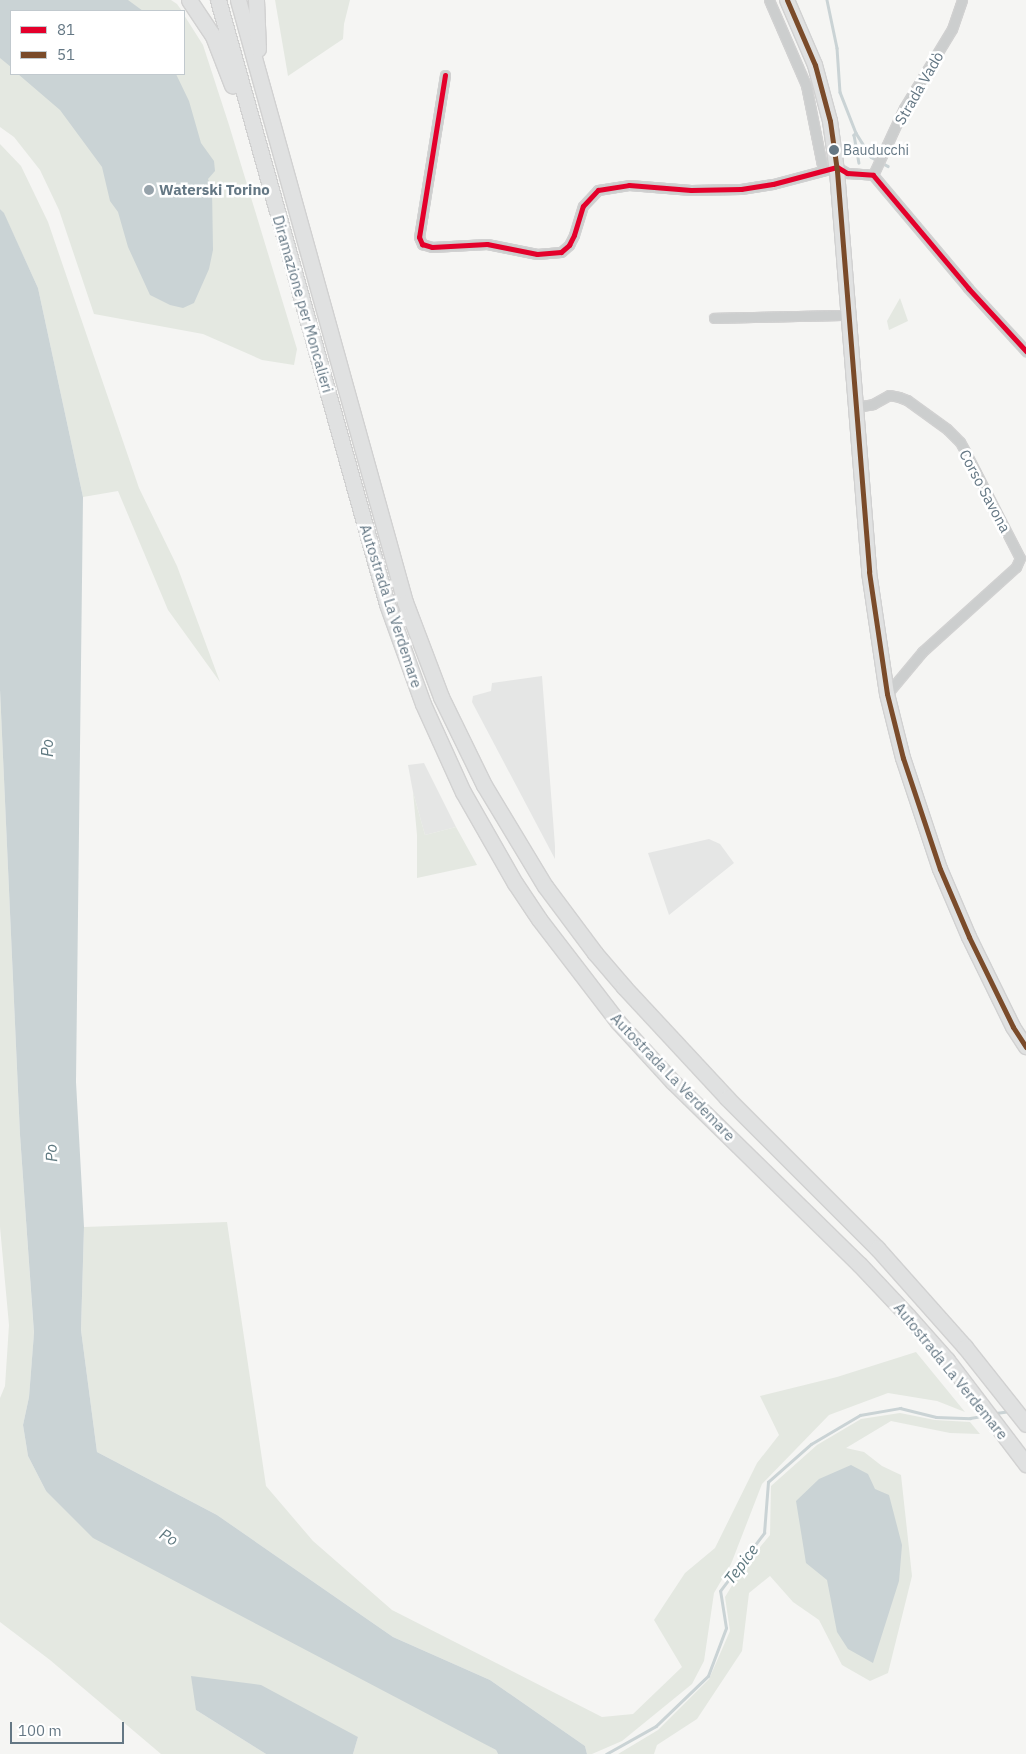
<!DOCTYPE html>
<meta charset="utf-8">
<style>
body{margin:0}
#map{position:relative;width:1026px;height:1754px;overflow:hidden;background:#f5f5f3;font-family:"IBM Plex Sans",sans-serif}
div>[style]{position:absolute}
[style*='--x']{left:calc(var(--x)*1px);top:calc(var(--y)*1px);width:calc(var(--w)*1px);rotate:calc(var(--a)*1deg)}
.built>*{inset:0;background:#e5e6e5}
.green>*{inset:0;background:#e4e8e1}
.water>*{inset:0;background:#cad3d5}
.stream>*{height:2.5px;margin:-1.25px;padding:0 1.25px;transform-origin:1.25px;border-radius:1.25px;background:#cad3d5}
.roads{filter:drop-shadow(1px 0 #d1d1d1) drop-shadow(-1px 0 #d1d1d1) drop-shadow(0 1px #d1d1d1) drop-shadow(0 -1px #d1d1d1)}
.street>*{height:9px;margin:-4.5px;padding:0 4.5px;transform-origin:4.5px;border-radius:4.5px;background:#cccece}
.primary>*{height:14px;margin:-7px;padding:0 7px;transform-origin:7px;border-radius:7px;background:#e0e1e1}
.highway>*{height:15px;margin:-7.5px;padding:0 7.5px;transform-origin:7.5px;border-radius:7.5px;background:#e0e1e1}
.bus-1>*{height:5px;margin:-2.5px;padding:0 2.5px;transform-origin:2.5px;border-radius:2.5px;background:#e4002b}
.bus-2>*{height:5px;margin:-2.5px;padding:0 2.5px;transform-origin:2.5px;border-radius:2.5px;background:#7a4b2a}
.dots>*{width:14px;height:14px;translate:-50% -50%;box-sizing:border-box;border:2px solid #fff;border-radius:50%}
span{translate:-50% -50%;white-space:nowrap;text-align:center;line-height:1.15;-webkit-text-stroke:5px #fff;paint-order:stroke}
.bus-label{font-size:14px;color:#647784}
.left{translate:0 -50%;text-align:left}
.street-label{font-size:15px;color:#647784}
.poi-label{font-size:15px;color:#647784;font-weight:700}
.water-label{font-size:16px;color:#5f7980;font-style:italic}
.legend{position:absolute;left:10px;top:10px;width:175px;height:65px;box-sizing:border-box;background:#fff;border:1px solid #c1c9ce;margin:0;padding:6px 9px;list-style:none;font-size:15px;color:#647784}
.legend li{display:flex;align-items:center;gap:10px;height:25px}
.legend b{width:25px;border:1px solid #c1c9ce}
.scale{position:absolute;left:10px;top:1722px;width:114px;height:22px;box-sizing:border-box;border:2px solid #647784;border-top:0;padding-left:6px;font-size:15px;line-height:18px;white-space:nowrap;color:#647784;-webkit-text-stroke:4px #fff;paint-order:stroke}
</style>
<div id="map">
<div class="built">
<div style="clip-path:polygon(542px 676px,555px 846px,555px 859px,472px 702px,473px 696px,491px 691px,492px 683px)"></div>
<div style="clip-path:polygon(424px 763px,456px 827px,425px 835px,413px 792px,408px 765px)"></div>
<div style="clip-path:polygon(709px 839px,720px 844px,734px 863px,669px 915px,648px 853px)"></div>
</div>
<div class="green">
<div style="clip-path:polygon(0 0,171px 0,177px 4px,182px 11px,11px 11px,11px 74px,184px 74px,184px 15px,203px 45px,229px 125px,297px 349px,294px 365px,262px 360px,203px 334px,94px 314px,59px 210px,40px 170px,14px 137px,0 127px)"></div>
<div style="clip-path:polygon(275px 0,350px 0,344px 24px,343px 39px,288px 76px)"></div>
<div style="clip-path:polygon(0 144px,21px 166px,48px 222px,139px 488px,177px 566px,220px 682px,168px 610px,118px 491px,83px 497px,38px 288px,4px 214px,0 209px)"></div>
<div style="clip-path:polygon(900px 298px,908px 321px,889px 330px,887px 321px)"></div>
<div style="clip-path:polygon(0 690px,20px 1135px,34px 1334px,29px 1397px,23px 1425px,28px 1456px,46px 1491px,496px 1750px,498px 1754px,353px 1754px,358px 1737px,196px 1710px,266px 1754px,161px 1754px,50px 1660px,0 1622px,0 1398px,5px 1386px,9px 1325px,0 1227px)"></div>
<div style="clip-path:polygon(413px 792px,425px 835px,456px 827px,477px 865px,417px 878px,417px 835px)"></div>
<div style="clip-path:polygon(227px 1222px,266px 1486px,313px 1541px,392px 1610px,602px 1717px,633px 1714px,682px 1667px,654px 1620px,685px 1573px,715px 1548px,757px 1463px,779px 1435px,760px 1396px,837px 1377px,916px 1352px,965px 1412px,937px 1401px,888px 1393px,829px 1415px,762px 1484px,731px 1564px,714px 1593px,704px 1661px,692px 1684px,622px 1741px,592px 1754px,587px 1754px,585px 1746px,490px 1680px,393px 1637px,217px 1515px,97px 1452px,81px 1330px,84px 1227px)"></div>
<div style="clip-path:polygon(900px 1413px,935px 1420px,970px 1422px,980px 1434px,950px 1433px,891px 1421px,846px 1448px,864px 1452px,882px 1466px,901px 1475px,912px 1576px,888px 1673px,870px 1681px,842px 1665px,819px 1620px,793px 1602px,770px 1576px,749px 1593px,742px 1651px,697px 1719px,657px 1745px,654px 1754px,618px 1754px,658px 1730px,709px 1679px,730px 1631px,725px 1597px,742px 1569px,770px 1535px,771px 1486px,817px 1445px,861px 1419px)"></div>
</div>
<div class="water">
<div style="clip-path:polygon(0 0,128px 0,143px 11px,11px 11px,11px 67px,0 58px)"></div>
<div style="clip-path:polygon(18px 74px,176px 74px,189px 101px,201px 143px,214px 161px,215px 171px,208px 179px,212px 188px,213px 250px,209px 269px,194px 303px,183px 308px,170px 305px,150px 295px,128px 247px,118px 212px,110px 201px,102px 167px,60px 110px)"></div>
<div style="clip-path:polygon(0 209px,4px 213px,38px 288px,83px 497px,76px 1082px,84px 1227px,81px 1330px,97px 1452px,217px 1515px,393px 1637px,490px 1680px,585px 1746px,587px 1754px,498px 1754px,496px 1750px,93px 1538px,46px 1491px,28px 1456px,23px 1425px,29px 1397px,34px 1333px,20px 1135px,0 690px)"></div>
<div style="clip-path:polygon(851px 1465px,868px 1474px,875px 1489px,889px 1495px,902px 1545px,899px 1581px,873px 1663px,848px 1649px,837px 1632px,827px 1580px,806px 1563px,796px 1501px,819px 1479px)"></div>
<div style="clip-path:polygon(191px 1676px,261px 1685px,358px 1737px,353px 1754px,266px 1754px,196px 1710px)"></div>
</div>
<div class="stream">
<div style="--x:827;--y:0;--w:49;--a:78.2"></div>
<div style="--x:837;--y:48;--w:44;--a:86.1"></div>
<div style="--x:840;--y:92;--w:44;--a:68.7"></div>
<div style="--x:856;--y:133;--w:28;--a:58"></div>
<div style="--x:871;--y:157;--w:19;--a:28"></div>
<div style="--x:856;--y:133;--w:3;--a:135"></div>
<div style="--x:854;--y:135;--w:28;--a:80"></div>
<div style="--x:996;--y:1413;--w:14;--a:-8"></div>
<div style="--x:606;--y:1754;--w:57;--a:-29.2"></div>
<div style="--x:656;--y:1726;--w:72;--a:-43.9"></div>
<div style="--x:708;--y:1676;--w:51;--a:-69.4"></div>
<div style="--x:726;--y:1628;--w:37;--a:-99"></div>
<div style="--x:720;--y:1591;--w:73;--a:-52.8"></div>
<div style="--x:764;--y:1533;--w:51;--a:-85.5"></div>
<div style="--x:768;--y:1482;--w:57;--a:-41.5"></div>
<div style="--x:811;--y:1444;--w:57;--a:-30.6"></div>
<div style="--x:860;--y:1415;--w:41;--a:-9.9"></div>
<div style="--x:900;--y:1408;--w:37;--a:14"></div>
<div style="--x:936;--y:1417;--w:34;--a:2"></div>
<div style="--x:970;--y:1418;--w:13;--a:-9"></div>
</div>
<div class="roads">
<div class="street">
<div style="--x:769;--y:0;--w:93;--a:66.5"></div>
<div style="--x:806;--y:85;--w:87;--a:78.7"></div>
<div style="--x:445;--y:75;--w:164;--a:99.1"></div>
<div style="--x:419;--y:237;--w:8;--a:67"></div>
<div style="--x:422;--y:244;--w:10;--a:17"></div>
<div style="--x:432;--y:247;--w:55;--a:-3.1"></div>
<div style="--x:487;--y:244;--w:51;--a:11.3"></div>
<div style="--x:537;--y:254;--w:24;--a:-5"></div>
<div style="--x:561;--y:252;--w:11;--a:-41"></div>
<div style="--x:569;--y:245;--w:11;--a:-63"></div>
<div style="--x:574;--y:235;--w:30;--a:-73"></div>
<div style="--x:583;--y:206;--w:22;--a:-47"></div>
<div style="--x:598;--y:190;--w:31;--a:-9"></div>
<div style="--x:629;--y:185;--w:62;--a:4.6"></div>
<div style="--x:691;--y:190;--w:50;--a:-1.1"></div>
<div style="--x:741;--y:189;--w:32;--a:-9"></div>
<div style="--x:773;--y:184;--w:66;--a:-14.9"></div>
<div style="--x:837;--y:167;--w:12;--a:31"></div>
<div style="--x:847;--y:173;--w:26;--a:4"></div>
<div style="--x:873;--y:175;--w:148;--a:49.9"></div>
<div style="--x:968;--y:288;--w:86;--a:47.4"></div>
<div style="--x:873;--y:175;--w:74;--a:-65.2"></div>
<div style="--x:904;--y:108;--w:92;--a:-58.7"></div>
<div style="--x:952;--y:29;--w:31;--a:-71"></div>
<div style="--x:714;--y:318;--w:134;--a:-1.3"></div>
<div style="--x:855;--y:407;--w:18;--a:-9"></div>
<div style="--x:873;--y:404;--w:18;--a:-29"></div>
<div style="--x:889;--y:395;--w:10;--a:11"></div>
<div style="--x:899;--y:397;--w:9;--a:21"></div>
<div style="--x:907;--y:400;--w:49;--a:35.9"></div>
<div style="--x:947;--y:429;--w:18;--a:45"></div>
<div style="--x:960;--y:442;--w:13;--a:61"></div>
<div style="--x:966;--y:453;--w:118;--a:62.8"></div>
<div style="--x:1020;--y:558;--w:10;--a:114"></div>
<div style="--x:1016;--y:567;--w:127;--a:137.9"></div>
<div style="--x:922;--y:652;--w:55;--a:129.8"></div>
</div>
<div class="primary">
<div style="--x:787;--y:0;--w:71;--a:66.7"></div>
<div style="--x:815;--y:65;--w:58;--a:75"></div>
<div style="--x:830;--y:121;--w:50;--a:82"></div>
<div style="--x:837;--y:171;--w:402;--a:85.4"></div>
<div style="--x:869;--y:572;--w:123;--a:81.6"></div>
<div style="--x:887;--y:694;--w:66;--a:76"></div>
<div style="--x:903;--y:758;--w:117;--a:71.6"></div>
<div style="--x:940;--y:869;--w:74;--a:66.9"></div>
<div style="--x:969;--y:937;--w:100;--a:63.9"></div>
<div style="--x:1013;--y:1027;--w:24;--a:57"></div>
</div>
<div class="highway">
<div style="--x:189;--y:0;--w:43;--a:56.3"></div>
<div style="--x:213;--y:36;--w:53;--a:68.8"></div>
<div style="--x:218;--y:0;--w:627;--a:74.37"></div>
<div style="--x:387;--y:604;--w:106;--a:70.2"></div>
<div style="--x:423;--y:704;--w:97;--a:65.6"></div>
<div style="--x:463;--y:792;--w:105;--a:60.3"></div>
<div style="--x:515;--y:883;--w:43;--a:56.3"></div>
<div style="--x:539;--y:919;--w:130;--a:52.5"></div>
<div style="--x:618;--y:1022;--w:81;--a:47.5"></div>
<div style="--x:673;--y:1082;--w:260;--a:44.4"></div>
<div style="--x:859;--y:1264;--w:71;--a:46.7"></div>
<div style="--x:908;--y:1316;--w:59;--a:48.4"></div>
<div style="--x:947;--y:1360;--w:131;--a:52.8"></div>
<div style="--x:238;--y:0;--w:625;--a:74.5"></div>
<div style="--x:405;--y:602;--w:102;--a:69.2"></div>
<div style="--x:441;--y:697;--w:98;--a:64"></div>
<div style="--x:484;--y:785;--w:118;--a:58.9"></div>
<div style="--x:545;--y:886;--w:84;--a:53.3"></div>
<div style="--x:595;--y:953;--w:45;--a:49.5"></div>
<div style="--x:624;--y:987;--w:151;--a:47.1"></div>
<div style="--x:727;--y:1098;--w:212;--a:45"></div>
<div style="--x:877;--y:1248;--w:132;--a:48.4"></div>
<div style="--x:965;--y:1347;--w:98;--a:51.6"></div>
<div style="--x:256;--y:0;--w:49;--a:87.7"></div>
</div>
</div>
<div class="bus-1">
<div style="--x:445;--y:75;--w:164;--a:99.1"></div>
<div style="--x:419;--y:237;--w:8;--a:67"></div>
<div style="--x:422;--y:244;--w:10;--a:17"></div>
<div style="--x:432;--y:247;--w:55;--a:-3.1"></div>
<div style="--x:487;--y:244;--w:51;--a:11.3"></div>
<div style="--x:537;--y:254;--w:24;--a:-5"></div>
<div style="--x:561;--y:252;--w:11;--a:-41"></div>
<div style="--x:569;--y:245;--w:11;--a:-63"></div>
<div style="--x:574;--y:235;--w:30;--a:-73"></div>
<div style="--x:583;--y:206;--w:22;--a:-47"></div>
<div style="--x:598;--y:190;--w:31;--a:-9"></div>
<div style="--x:629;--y:185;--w:62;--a:4.6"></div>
<div style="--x:691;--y:190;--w:50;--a:-1.1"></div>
<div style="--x:741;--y:189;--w:32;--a:-9"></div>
<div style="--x:773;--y:184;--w:66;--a:-14.9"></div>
<div style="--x:837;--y:167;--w:12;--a:31"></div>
<div style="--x:847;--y:173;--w:26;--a:4"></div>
<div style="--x:873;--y:175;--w:148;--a:49.9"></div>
<div style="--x:968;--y:288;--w:86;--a:47.4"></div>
</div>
<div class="bus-2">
<div style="--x:787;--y:0;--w:71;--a:66.7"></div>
<div style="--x:815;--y:65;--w:58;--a:75"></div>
<div style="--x:830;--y:121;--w:50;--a:82"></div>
<div style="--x:837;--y:171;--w:402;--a:85.4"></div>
<div style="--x:869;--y:572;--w:123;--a:81.6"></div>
<div style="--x:887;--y:694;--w:66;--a:76"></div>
<div style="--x:903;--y:758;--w:117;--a:71.6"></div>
<div style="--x:940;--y:869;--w:74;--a:66.9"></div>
<div style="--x:969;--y:937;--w:100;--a:63.9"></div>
<div style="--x:1013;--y:1027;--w:24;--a:57"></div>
</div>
<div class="dots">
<div style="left:834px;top:150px;background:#647784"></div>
<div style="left:149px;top:190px;background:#97a3ab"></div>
</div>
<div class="bus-label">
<span class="left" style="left:843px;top:150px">Bauducchi</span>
</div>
<div class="street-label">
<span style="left:919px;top:88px;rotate:-60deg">Strada Vadò</span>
<span style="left:303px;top:304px;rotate:74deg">Diramazione per Moncalieri</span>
<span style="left:985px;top:491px;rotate:62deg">Corso Savona</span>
<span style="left:391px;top:606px;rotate:72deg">Autostrada La Verdemare</span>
<span style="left:673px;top:1077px;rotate:46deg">Autostrada La Verdemare</span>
<span style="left:951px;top:1371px;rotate:51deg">Autostrada La Verdemare</span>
</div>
<div class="poi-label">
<span class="left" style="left:159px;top:190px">Waterski Torino</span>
</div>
<div class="water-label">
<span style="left:47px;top:748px;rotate:-90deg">Po</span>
<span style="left:51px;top:1153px;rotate:-93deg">Po</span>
<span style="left:169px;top:1537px;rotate:30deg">Po</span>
<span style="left:741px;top:1564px;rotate:-53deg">Tepice</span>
</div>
<ul class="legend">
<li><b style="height:6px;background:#e4002b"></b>81</li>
<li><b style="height:6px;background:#7a4b2a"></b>51</li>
</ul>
<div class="scale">100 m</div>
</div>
